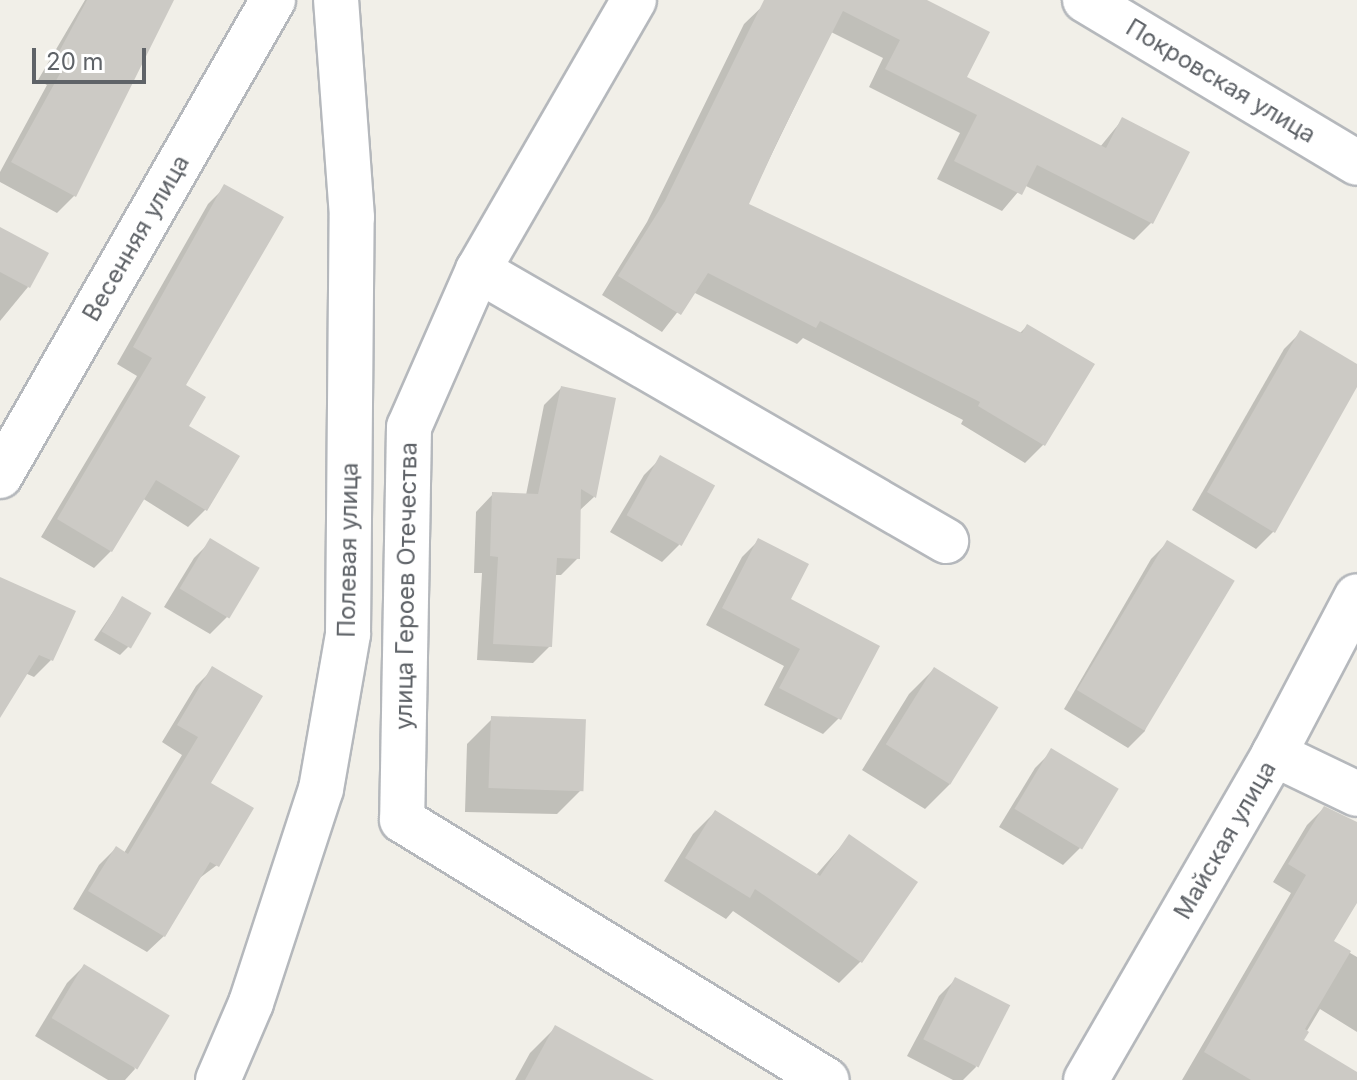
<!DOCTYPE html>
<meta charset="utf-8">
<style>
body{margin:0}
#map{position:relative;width:1357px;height:1080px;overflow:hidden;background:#f1efe8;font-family:Inter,sans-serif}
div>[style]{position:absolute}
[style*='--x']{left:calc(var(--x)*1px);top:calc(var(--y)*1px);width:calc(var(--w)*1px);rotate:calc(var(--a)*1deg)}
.shadow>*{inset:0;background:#0003}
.building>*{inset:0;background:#cccac5;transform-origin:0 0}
.roads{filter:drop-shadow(2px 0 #b5b8bc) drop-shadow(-2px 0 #b5b8bc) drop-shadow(0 2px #b5b8bc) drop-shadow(0 -2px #b5b8bc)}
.minor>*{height:44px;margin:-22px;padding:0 22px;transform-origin:22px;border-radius:22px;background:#fff}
span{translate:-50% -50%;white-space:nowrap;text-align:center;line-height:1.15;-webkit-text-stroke:6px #fff;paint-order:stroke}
.street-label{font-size:24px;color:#5f6368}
.scale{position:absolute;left:32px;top:48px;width:114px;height:36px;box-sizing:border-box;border:4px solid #5f6368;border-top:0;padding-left:10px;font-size:24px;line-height:28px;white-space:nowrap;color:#5f6368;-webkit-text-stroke:6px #fff;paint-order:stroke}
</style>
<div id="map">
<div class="shadow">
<div style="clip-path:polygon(85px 0,173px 0,74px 196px,57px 213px,0 182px,0 172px,47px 85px,38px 80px)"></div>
<div style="clip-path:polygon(769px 0,923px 0,964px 78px,1100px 147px,1122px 120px,1152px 222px,1134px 240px,1024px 185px,1002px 211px,937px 179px,960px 133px,869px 87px,883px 58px,831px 32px,747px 205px,1019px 334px,1027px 326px,1092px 365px,1043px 445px,1025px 463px,961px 424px,963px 420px,803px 338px,797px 344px,693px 292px,662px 332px,602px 295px,647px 222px,744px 24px)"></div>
<div style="clip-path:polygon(225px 187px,183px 385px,186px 426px,237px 457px,205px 510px,188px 527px,142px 498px,111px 551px,94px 568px,41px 537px,137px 376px,117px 364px,208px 204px)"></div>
<div style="clip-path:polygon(0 229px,28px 287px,0 321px)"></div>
<div style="clip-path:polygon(1301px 332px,1357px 366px,1357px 384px,1273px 532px,1256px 549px,1192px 510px,1284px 349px)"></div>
<div style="clip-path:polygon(561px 388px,594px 497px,579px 511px,578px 558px,561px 575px,554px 575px,550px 646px,533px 663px,477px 660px,482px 573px,474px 573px,476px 512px,493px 494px,526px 495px,544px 405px)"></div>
<div style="clip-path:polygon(661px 458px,679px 545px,662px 562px,610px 532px,644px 475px)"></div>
<div style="clip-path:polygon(759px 540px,840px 717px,823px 734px,764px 705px,784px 666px,706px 625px,742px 557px)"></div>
<div style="clip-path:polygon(211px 541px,227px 617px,210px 634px,164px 607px,194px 558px)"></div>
<div style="clip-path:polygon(1168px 542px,1145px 731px,1128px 748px,1064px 709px,1151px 559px)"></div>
<div style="clip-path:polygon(0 584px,51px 660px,34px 677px,25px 673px,0 714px)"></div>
<div style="clip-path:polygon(122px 599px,128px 647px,120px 655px,94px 640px)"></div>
<div style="clip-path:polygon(213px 669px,209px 784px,217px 865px,197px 880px,164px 936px,147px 952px,73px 909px,99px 865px,116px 848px,124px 853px,182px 755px,162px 742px,196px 686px)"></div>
<div style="clip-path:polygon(934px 669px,950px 784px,925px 809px,862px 770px,909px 694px)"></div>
<div style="clip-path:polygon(492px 719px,582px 789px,557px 814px,465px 812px,467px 744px)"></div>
<div style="clip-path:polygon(1052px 751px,1080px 848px,1063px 865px,999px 827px,1035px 768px)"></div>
<div style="clip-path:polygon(1324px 808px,1357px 826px,1357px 899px,1331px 942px,1357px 957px,1357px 1032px,1320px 1009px,1301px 1041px,1357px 1075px,1357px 1080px,1182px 1080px,1291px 893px,1273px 882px,1307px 825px)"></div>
<div style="clip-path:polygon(715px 812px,816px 875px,850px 836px,861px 961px,839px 983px,733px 911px,726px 919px,664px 881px,693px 834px)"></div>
<div style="clip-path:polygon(84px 966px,135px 1069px,125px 1080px,108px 1080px,35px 1036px,67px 983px)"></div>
<div style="clip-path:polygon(956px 979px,976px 1067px,963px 1080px,953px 1080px,907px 1056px,939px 996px)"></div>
<div style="clip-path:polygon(555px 1028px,620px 1080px,515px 1080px,530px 1053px)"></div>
</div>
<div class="building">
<div style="clip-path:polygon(87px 0,174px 0,76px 197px,11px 162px,63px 68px,53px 63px)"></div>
<div style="clip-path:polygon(764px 0,927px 0,990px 32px,967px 77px,1106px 148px,1122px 117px,1190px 152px,1153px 224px,1037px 165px,1022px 195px,954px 161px,977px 115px,885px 69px,900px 40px,843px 11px,779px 138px,749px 204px,1022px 333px,1027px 324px,1095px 364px,1045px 446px,978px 406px,980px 402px,820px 321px,816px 328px,708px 273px,681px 315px,618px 276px,665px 201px)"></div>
<div style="clip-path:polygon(224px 184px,284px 217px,186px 385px,206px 397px,189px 426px,240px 456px,207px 511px,156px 480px,112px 552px,57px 519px,152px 358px,133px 347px)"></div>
<div style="clip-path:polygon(0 227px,49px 253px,30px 288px,0 272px)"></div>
<div style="clip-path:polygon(1300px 330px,1357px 364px,1357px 387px,1275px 533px,1207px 492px)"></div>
<div style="clip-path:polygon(561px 386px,616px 398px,596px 498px,581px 489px,580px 559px,557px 558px,552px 647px,493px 644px,498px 557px,490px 556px,492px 492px,538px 494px)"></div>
<div style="left:660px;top:455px;width:63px;height:69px;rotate:29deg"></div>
<div style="left:210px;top:538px;width:58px;height:59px;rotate:31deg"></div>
<div style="clip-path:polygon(758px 538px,809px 564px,791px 599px,880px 646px,841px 720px,779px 688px,800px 649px,722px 608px)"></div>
<div style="left:1167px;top:540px;width:79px;height:175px;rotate:31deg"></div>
<div style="clip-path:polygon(0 577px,76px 611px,53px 661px,39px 655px,0 718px)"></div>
<div style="left:122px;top:596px;width:34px;height:41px;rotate:30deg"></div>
<div style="clip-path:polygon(212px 666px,263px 696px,211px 783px,254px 808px,219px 867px,210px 862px,165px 937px,88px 891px,116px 846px,128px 854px,198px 737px,177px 725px)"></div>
<div style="left:934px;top:667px;width:76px;height:91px;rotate:32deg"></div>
<div style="left:491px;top:716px;width:95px;height:72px;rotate:2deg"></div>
<div style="left:1051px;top:748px;width:79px;height:71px;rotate:31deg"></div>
<div style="clip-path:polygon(1324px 806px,1357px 822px,1357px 903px,1334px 941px,1351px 951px,1305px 1029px,1309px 1032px,1304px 1040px,1357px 1072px,1357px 1080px,1251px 1080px,1204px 1052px,1306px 875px,1288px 864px)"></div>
<div style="clip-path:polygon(715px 810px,820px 876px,849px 834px,918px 882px,862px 963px,755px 889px,750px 898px,685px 858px)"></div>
<div style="left:84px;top:964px;width:100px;height:63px;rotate:31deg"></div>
<div style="left:955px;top:977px;width:62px;height:70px;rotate:27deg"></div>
<div style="clip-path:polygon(555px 1025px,654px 1080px,525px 1080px)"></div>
</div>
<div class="roads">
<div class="minor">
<div style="--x:634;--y:0;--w:312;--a:120"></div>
<div style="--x:478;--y:270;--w:171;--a:113.7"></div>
<div style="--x:409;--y:427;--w:393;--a:91"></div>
<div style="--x:402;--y:820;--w:498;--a:31.5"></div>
<div style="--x:1085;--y:0;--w:317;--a:30.9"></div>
<div style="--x:478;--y:270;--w:541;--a:30.07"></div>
<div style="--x:0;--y:476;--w:549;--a:-60.16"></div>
<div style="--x:1274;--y:754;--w:92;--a:25.7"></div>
<div style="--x:218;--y:1080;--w:84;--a:-66.8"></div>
<div style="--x:251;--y:1003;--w:225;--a:-71.9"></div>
<div style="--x:321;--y:789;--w:157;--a:-80.1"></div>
<div style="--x:348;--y:634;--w:417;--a:-89.5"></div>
<div style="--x:352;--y:217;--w:218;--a:-94.2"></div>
<div style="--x:1086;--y:1080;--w:376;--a:-60"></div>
<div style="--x:1274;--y:754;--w:178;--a:-62.3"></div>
</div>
</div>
<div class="street-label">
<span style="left:1221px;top:81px;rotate:31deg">Покровская улица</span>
<span style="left:136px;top:238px;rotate:-60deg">Весенняя улица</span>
<span style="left:348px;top:550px;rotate:-89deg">Полевая улица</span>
<span style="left:406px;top:586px;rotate:-89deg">улица Героев Отечества</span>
<span style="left:1225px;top:840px;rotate:-60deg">Майская улица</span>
</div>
<div class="scale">20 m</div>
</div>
